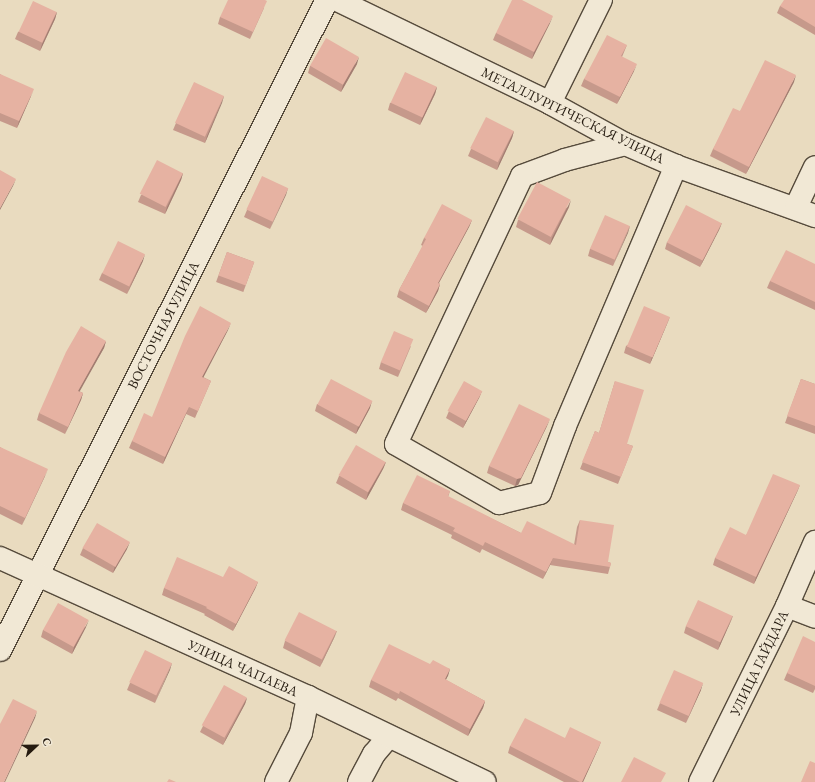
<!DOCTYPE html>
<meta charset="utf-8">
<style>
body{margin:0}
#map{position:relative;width:815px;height:782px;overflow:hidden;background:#e9dbbf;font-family:"EB Garamond",serif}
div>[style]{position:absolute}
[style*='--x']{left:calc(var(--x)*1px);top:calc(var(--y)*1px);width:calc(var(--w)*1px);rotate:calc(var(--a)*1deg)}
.roads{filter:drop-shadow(1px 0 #564b3c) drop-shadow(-1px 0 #564b3c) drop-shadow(0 1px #564b3c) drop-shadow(0 -1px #564b3c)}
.street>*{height:22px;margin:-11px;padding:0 11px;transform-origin:11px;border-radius:11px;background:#f1e8d5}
.secondary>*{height:22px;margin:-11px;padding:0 11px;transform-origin:11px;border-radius:11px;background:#f1e8d5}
.wall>*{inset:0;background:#c6998b;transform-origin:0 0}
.shaded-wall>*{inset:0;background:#a17d71}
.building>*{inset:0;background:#e6b2a2;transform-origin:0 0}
span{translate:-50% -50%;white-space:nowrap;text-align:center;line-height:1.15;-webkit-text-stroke:3.5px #f1e8d5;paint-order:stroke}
.street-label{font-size:14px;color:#251b10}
.north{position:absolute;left:16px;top:726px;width:40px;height:40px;-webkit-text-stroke:3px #f1e8d5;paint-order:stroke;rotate:68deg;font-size:11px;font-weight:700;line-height:16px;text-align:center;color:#251b10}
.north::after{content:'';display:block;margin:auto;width:14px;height:18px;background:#251b10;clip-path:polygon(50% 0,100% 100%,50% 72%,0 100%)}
</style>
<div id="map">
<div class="roads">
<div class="street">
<div style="--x:337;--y:0;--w:237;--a:25.8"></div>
<div style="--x:550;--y:103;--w:85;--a:28.7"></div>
<div style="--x:625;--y:144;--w:56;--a:23.3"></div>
<div style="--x:676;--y:166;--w:148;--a:19.8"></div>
<div style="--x:550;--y:103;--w:115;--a:-63.7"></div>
<div style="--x:625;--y:144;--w:62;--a:165.1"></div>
<div style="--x:565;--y:160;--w:46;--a:159.6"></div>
<div style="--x:522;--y:176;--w:296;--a:115.2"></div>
<div style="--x:396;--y:444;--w:119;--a:29.8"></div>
<div style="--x:499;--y:503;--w:42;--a:-13.7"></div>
<div style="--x:540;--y:493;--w:72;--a:-69.5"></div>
<div style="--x:565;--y:426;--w:283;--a:-66.9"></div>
<div style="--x:796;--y:207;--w:44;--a:-64.6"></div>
<div style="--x:787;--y:606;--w:30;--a:21"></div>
<div style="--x:0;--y:650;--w:728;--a:-63.29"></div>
<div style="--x:276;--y:782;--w:55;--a:-63"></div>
<div style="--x:301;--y:733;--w:37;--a:-79"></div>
<div style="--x:359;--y:782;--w:32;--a:-62"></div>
<div style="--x:374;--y:754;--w:23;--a:-50"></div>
<div style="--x:700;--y:782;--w:196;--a:-63.7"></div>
<div style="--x:787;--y:606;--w:70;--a:-66.4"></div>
</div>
<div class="secondary">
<div style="--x:0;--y:558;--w:338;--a:24.3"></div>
<div style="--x:308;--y:697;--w:196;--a:25.7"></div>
</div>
</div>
<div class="wall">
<div style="clip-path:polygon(815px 0,815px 35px,777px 13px,780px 6px)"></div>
<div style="clip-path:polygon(264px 8px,250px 39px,218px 24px,220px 17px)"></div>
<div style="clip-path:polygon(57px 12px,55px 19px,40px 51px,15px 39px,18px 32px)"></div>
<div style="clip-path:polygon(550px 23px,532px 59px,493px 40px,496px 33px)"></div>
<div style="clip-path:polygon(627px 45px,622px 57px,634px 71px,617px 104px,581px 86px,584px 79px)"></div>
<div style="clip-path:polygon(357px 64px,341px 92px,308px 73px,310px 66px)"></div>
<div style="clip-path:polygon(0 74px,31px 96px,17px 128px,0 121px)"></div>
<div style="clip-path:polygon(794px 82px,746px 174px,710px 156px,713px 149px,740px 111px)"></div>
<div style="clip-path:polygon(437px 87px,435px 94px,420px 125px,388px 110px,390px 103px)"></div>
<div style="clip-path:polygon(224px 96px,205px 143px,173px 130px,176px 123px)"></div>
<div style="clip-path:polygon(514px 131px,512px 138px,497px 170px,468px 156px,471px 149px)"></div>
<div style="clip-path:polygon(183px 173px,181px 180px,165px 214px,138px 202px,141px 195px)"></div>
<div style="clip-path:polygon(288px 188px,270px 229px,244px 217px,247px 210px)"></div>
<div style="clip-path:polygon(569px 207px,550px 245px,516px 227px,518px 220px)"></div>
<div style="clip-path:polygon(472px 220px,469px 227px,439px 283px,440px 284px,438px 291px,426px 313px,397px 297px,399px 290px,423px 246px,421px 245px,424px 238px)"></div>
<div style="clip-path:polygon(722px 223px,719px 230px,700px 267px,665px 249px,667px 242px)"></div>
<div style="clip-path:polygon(630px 226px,613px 266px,588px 256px,590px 249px)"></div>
<div style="left:227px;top:252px;width:29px;height:32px;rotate:20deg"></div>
<div style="clip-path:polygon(143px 261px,127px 294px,99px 280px,102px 273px)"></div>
<div style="clip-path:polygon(815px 264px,815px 310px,767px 288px,770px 281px)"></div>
<div style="clip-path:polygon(670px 317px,650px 364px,624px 353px,626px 346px)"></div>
<div style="clip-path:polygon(228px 330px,203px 377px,211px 381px,195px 418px,186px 414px,163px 464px,129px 448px,132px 441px)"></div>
<div style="clip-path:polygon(106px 341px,104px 348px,79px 391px,83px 393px,81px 400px,65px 434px,37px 420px,39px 413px)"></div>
<div style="clip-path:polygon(411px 346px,398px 377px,379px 369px,381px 362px)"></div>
<div style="clip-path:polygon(801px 379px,815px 384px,815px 434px,785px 423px)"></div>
<div style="clip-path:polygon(615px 381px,627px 444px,633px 446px,618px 484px,580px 469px,595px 431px,599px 433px)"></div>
<div style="clip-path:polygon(482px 391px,479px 398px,463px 428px,446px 418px,449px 411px)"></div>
<div style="clip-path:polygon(317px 404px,370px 408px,356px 434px,315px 411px)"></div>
<div style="clip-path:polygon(547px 426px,518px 485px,515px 486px,487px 473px,489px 466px)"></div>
<div style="clip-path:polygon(0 447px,45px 476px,22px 525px,0 514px)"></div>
<div style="clip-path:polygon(386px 462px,383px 469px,366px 500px,336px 483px,339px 476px)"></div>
<div style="clip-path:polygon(800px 485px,797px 492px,754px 584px,713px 565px,715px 558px,746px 535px)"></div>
<div style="clip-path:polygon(450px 491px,448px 497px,521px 533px,574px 545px,577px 527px,580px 520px,608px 562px,611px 563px,608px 574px,550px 565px,543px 579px,482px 549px,480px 553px,451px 538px,452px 535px,401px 510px,403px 503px)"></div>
<div style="clip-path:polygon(83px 548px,127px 549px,113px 573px,80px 555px)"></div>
<div style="clip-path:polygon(223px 577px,258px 582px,255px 589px,233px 631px,204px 615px,205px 614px,162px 595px,164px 588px)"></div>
<div style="clip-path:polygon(733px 616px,730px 623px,718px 650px,684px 633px,686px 626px)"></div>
<div style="clip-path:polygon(86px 627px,72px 654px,41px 637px,43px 630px)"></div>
<div style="clip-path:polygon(337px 631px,334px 638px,320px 667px,283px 648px,285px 641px)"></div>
<div style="clip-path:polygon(815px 642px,815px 689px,813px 693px,784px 680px,787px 673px)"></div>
<div style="clip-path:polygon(172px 663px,155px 703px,127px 690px,130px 683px)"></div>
<div style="clip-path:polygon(430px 664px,450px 669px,446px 680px,485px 701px,483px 708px,468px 736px,398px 698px,396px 701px,369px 687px,371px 680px)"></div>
<div style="clip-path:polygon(701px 690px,686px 723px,657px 710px,660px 703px)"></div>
<div style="clip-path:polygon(247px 698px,245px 704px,223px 745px,200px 732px,203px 726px)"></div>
<div style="clip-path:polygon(565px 738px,601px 742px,598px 749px,583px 782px,564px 782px,508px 753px,510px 746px)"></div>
</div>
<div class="shaded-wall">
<div style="clip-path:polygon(57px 12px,55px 19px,40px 51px,42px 44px)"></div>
<div style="clip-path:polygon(553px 16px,550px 23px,532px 59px,534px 52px)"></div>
<div style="clip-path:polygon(359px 57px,357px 64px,341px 92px,343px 85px)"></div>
<div style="clip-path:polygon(637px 64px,634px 71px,617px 104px,620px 97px)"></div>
<div style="clip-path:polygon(796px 75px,794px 82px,746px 174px,749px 167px)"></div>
<div style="clip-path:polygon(437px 87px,435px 94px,420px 125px,422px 118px)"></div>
<div style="clip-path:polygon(34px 89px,31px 96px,17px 128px,19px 121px)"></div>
<div style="clip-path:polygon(224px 96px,222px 103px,205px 143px,207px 136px)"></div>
<div style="clip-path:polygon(514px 131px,512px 138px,497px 170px,499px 163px)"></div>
<div style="clip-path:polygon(183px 173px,181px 180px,165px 214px,167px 207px)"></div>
<div style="clip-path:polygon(16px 179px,13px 186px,0 210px,0 208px)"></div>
<div style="clip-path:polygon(288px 188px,286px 195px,270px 229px,273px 222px)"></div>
<div style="clip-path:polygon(571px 200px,569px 207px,550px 245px,552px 238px)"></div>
<div style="clip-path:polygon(472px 220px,469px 227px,435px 290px,438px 283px)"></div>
<div style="clip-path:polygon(722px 223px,719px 230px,700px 267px,703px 260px)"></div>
<div style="clip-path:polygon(630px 226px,628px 233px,613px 266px,616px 259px)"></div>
<div style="clip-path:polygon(145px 254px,143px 261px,127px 294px,130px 287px)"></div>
<div style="clip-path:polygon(440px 284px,438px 291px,426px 313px,429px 306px)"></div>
<div style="clip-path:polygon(670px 317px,667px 324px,650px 364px,652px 357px)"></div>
<div style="clip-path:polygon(231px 323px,228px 330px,200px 384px,202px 377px)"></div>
<div style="clip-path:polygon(106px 341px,104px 348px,76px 398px,78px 391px)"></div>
<div style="clip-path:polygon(482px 391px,479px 398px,463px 428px,466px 421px)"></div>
<div style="clip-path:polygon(83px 393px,81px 400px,65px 434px,68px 427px)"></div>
<div style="clip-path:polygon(372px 401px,370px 408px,356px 434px,358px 427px)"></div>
<div style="clip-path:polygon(189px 407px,186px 414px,163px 464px,165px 457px)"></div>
<div style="clip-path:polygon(550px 419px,547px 426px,518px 485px,515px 486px,517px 479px)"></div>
<div style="clip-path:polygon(386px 462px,383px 469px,366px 500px,368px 493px)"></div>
<div style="clip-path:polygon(48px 469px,45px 476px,22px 525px,25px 518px)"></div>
<div style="clip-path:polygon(800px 485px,797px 492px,754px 584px,756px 577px)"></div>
<div style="clip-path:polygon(130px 542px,127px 549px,113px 573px,115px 566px)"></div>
<div style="clip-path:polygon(553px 558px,550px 565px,543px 579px,546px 572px)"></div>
<div style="clip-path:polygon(258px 582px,255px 589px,233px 631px,236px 624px)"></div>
<div style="clip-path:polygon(733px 616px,730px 623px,718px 650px,720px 643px)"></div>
<div style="clip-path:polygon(89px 620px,86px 627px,72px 654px,74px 647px)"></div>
<div style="clip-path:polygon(337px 631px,334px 638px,320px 667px,323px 660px)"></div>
<div style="clip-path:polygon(172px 663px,170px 670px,155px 703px,158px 696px)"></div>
<div style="clip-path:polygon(450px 669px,448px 676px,442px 686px,445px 679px)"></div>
<div style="clip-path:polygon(703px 683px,701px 690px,686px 723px,689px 716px)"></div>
<div style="clip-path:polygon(247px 698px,245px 704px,223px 745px,226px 738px)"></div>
<div style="clip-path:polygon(485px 701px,483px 708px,468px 736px,470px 729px)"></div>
<div style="clip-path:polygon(37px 711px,35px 718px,5px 782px,4px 782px)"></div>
<div style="clip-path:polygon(601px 742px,598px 749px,583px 782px,582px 782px)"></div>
</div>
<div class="building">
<div style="clip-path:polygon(228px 0,265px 0,267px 1px,253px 32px,220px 17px)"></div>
<div style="clip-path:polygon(512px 0,522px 0,553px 16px,534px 52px,496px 33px)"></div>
<div style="clip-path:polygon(784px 0,815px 0,815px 27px,780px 6px)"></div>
<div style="left:33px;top:1px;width:26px;height:34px;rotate:25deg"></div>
<div style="clip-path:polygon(607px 35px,627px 45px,621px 56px,637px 64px,620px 97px,584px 79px)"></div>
<div style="left:326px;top:38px;width:38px;height:32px;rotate:30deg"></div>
<div style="clip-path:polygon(765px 60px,796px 75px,749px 167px,713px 149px,733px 108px,740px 111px)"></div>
<div style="left:405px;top:72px;width:35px;height:34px;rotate:25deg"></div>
<div style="clip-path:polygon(0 74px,34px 89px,19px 121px,0 113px)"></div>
<div style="left:194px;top:82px;width:33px;height:45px;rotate:25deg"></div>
<div style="left:486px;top:117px;width:31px;height:35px;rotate:27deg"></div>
<div style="left:157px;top:160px;width:29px;height:38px;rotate:27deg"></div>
<div style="clip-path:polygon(0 170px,16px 179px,0 208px)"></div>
<div style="left:262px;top:176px;width:29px;height:37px;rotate:25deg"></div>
<div style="left:537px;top:182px;width:38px;height:42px;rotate:28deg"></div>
<div style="clip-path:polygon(442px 204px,472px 220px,438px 283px,440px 284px,429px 306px,399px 290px,426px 239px,424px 238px)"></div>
<div style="left:686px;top:205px;width:40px;height:42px;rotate:27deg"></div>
<div style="left:605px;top:215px;width:27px;height:37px;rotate:24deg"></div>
<div style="left:118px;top:241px;width:30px;height:36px;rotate:26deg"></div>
<div style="clip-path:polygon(786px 250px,815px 264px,815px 302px,770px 281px)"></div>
<div style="left:227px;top:252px;width:29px;height:25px;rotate:20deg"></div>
<div style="clip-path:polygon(200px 306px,231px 323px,202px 377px,211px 381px,198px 411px,189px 407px,165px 457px,132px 441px,144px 413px,152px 417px,185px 336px)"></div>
<div style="left:644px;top:306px;width:28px;height:44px;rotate:23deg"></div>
<div style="clip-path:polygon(81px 326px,106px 341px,78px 391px,83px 393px,68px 427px,39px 413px,66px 352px)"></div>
<div style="left:394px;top:331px;width:21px;height:34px;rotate:23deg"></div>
<div style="left:331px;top:379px;width:47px;height:29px;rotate:28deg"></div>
<div style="clip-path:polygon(801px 379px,815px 384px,815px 426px,787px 416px)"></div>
<div style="left:464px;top:381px;width:21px;height:34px;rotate:29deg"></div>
<div style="clip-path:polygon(615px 381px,644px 390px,627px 444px,633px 446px,621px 477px,582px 462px,595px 431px,599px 433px)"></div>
<div style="clip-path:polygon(519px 404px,550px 419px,521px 478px,517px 479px,489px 466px)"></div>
<div style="left:356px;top:445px;width:34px;height:35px;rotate:30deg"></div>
<div style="clip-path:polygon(0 447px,48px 469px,25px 518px,0 506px)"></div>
<div style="clip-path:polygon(773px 474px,800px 485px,756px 577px,715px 558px,730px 527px,746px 535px)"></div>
<div style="clip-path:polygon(417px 475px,450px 491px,448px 496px,521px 533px,527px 521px,576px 545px,580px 520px,614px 525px,608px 562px,611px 563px,610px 567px,553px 558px,546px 572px,485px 542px,483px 546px,453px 531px,455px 528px,403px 503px)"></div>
<div style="left:97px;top:523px;width:38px;height:29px;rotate:30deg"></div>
<div style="clip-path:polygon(177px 557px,223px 577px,229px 566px,258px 582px,236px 624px,206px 608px,207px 607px,164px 588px)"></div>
<div style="left:698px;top:600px;width:38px;height:29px;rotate:25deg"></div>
<div style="left:58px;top:603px;width:35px;height:31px;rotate:29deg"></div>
<div style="left:299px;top:612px;width:42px;height:32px;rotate:27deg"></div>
<div style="clip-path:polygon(803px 636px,815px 642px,815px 686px,787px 673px)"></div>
<div style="clip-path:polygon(389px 644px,430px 664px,433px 660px,450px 669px,445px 679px,485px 701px,470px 729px,400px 691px,399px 694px,371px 680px)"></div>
<div style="left:145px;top:650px;width:30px;height:36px;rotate:26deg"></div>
<div style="left:674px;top:670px;width:32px;height:36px;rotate:24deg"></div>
<div style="left:224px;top:685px;width:26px;height:46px;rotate:29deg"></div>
<div style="clip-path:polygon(13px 699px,37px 711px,4px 782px,0 782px,0 724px)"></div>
<div style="clip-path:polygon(525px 718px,565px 738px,570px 727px,601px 742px,582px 782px,580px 782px,510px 746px)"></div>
<div style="clip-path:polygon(634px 757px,666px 773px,661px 782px,621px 782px)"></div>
<div style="clip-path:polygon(810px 761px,815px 763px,815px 782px,801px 782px)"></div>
<div style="clip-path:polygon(169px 779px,176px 782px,167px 782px)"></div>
</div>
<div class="street-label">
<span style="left:573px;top:115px;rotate:26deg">МЕТАЛЛУРГИЧЕСКАЯ УЛИЦА</span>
<span style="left:163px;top:325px;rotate:-63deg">ВОСТОЧНАЯ УЛИЦА</span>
<span style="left:759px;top:663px;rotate:-64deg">УЛИЦА ГАЙДАРА</span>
<span style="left:243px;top:668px;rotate:24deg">УЛИЦА ЧАПАЕВА</span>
</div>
<div class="north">С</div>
</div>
